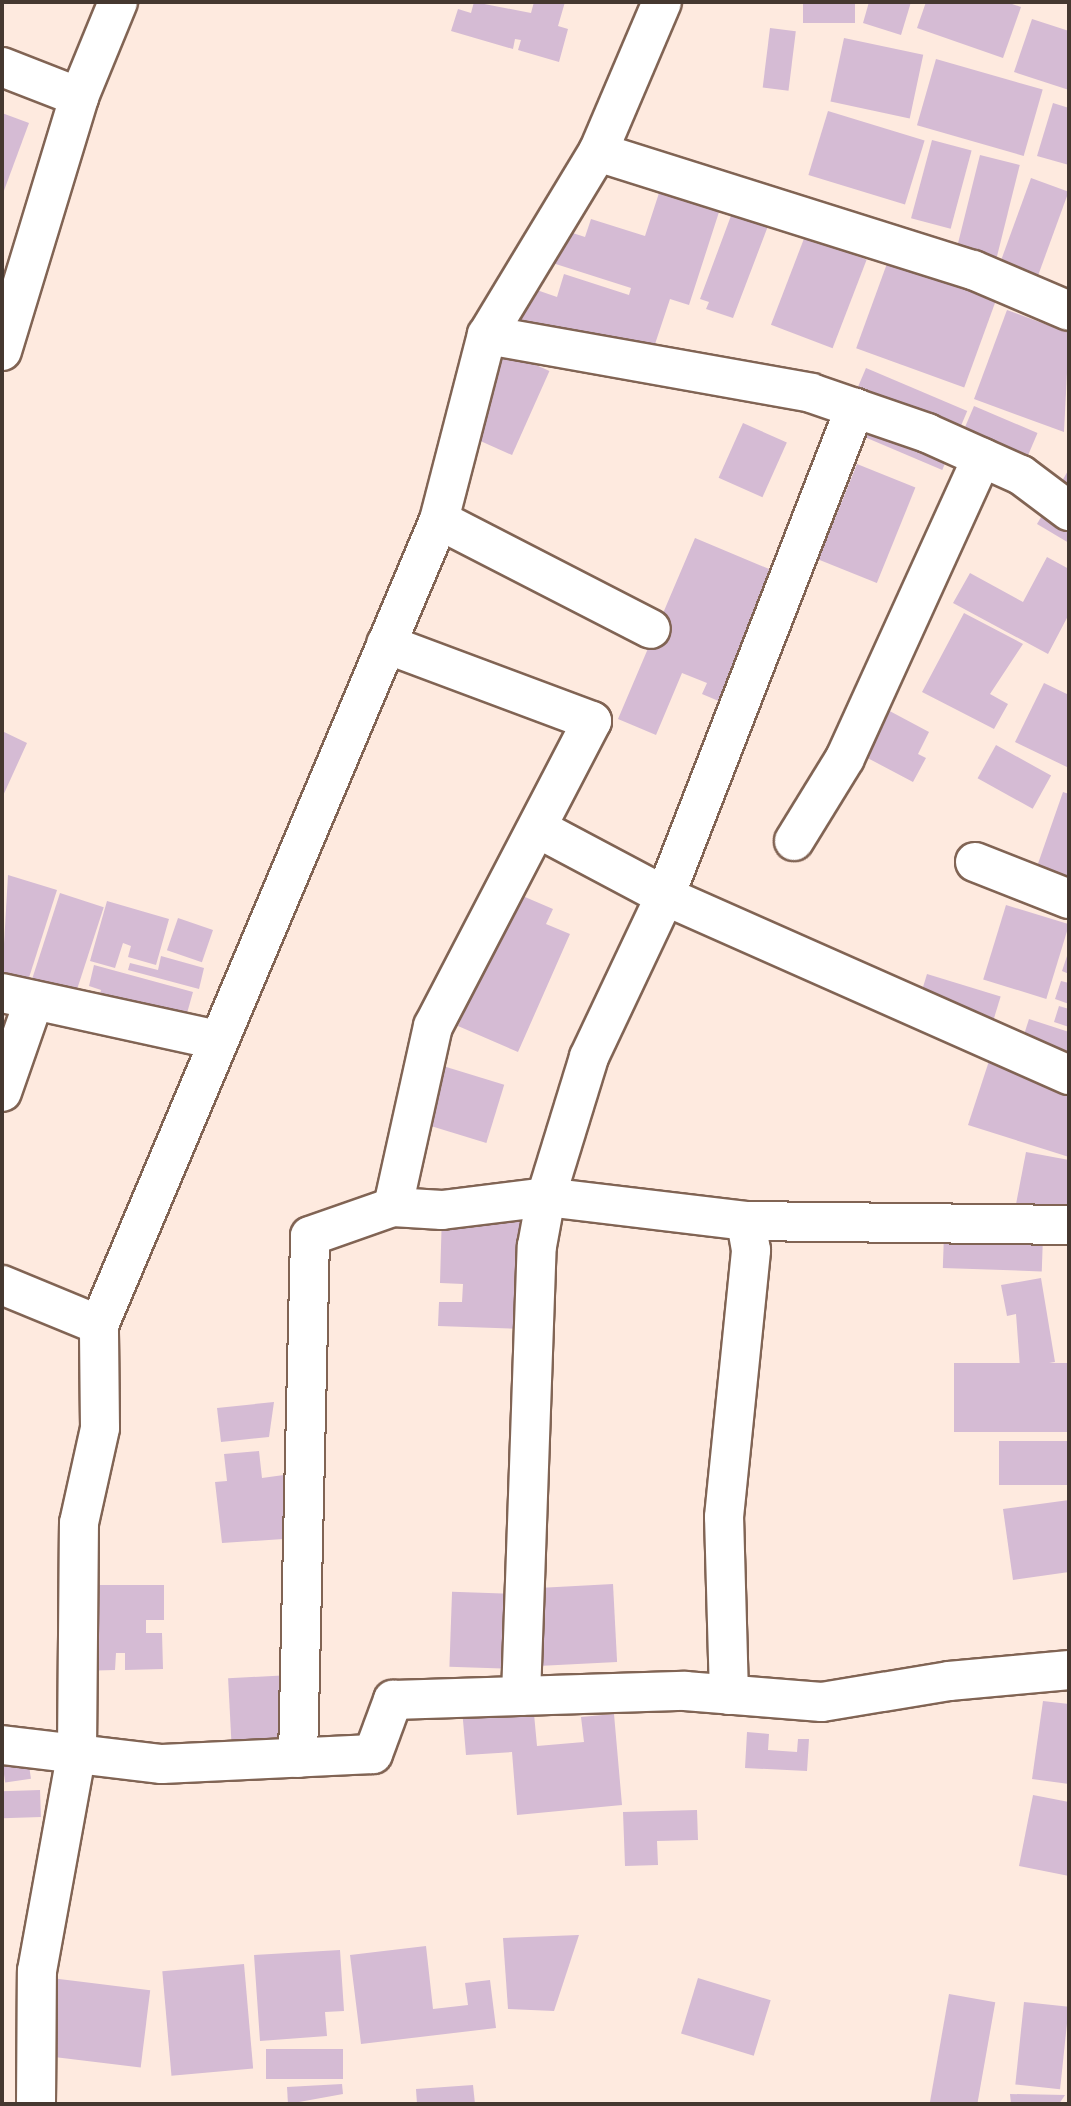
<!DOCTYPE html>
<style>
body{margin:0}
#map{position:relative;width:1071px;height:2106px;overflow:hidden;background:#feeadf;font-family:Figtree,sans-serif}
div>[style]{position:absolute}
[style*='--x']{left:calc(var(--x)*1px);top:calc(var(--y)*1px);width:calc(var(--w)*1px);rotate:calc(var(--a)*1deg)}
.building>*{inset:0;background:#d5bbd4;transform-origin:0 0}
.roads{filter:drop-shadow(2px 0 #816454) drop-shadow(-2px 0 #816454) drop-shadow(0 2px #816454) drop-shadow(0 -2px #816454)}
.minor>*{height:38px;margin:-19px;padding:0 19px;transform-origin:19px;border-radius:19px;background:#fff}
span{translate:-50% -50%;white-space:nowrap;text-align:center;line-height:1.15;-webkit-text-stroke:5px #feeadf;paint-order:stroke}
.frame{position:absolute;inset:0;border:4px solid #453830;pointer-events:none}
</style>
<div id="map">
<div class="building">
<div style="clip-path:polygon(474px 2px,531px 13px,534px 2px,565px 2px,558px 26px,568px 29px,559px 62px,518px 50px,521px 40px,515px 39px,513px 49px,451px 31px,458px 9px,471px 13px)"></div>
<div style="left:803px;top:2px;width:52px;height:21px"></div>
<div style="clip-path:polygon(869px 2px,911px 2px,901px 35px,863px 23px)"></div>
<div style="clip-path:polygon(926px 2px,1006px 2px,1021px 7px,1003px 58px,917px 28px)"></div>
<div style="clip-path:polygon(1032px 19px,1069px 31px,1069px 90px,1014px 72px)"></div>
<div style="left:770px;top:28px;width:26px;height:60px;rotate:7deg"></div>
<div style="left:844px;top:38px;width:81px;height:65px;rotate:12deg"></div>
<div style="left:936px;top:59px;width:111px;height:69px;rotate:16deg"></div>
<div style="clip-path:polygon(1053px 103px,1069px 108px,1069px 165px,1037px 156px)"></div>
<div style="left:828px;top:111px;width:101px;height:67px;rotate:17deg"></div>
<div style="clip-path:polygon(2px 113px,29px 123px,2px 196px)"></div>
<div style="left:932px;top:140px;width:41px;height:81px;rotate:15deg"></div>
<div style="left:980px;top:155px;width:41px;height:95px;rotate:14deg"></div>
<div style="left:1031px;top:178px;width:40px;height:93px;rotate:20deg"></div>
<div style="clip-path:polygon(659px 193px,719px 212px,689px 305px,670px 299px,650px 359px,519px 327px,531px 288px,557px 297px,564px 274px,629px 295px,631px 288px,540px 259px,551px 226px,585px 237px,591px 219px,645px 236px)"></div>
<div style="clip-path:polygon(732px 213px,768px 226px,733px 318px,706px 309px,709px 302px,700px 299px)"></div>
<div style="left:805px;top:236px;width:66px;height:95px;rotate:21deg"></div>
<div style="left:889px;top:258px;width:115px;height:96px;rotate:20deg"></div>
<div style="clip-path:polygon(1007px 310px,1069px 333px,1064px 432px,974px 399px)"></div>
<div style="left:491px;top:345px;width:64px;height:92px;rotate:24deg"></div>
<div style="left:866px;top:368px;width:110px;height:64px;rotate:23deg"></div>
<div style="left:974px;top:406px;width:69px;height:40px;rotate:23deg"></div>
<div style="left:743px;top:423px;width:48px;height:60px;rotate:24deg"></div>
<div style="left:857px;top:464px;width:63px;height:103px;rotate:22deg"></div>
<div style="clip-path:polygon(1069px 469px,1069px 543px,1037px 524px)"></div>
<div style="clip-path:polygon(695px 538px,800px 582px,747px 713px,702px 694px,707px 683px,682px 673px,656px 735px,618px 719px)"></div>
<div style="clip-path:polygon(1047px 557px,1069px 569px,1069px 614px,1048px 654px,953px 603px,970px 573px,1023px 602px)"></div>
<div style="clip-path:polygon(964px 613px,1023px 644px,990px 694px,1008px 704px,994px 729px,922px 692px)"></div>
<div style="clip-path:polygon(1044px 683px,1069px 695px,1069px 768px,1015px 742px)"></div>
<div style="clip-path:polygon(884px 708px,929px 732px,918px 754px,926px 758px,913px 782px,860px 754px)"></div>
<div style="clip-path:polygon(2px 731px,27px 743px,2px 798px)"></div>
<div style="left:996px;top:745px;width:63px;height:38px;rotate:29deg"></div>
<div style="clip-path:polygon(1063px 792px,1069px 794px,1069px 891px,1033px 878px)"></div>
<div style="clip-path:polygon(8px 875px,57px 890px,26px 987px,2px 979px)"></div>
<div style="clip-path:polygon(504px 888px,553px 909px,546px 924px,570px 934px,518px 1052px,458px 1026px,468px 1004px,456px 999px)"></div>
<div style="left:60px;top:893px;width:46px;height:104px;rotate:18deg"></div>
<div style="clip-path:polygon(107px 901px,169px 919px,156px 965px,128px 957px,131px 946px,123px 943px,115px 968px,90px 961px)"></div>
<div style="left:1006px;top:905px;width:66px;height:78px;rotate:17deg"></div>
<div style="left:178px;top:918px;width:37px;height:34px;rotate:19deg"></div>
<div style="clip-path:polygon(1069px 950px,1069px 974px,1062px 971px)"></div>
<div style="clip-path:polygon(161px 956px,204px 968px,199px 989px,128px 970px,130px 963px,158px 970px)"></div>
<div style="clip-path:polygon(94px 965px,193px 992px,182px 1031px,96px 1008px,101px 990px,89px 986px)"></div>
<div style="left:927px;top:974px;width:77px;height:48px;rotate:17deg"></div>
<div style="clip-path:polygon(1061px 981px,1069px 983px,1069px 1004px,1055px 999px)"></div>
<div style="clip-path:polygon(1059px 1006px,1069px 1009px,1069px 1027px,1054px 1022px)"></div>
<div style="clip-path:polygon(1029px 1019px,1069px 1032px,1069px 1057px,1022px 1041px)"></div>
<div style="clip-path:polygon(989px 1061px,1069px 1087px,1069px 1157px,968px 1125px)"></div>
<div style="left:443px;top:1066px;width:64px;height:61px;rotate:17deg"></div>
<div style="clip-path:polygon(1026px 1152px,1069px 1160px,1069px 1235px,1012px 1225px)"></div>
<div style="clip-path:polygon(530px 1201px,526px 1329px,438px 1326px,439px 1302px,462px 1302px,463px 1284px,440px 1283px,442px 1211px)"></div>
<div style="left:944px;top:1234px;width:99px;height:34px;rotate:2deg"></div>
<div style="clip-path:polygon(1041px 1278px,1055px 1362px,1020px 1368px,1016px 1314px,1007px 1316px,1001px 1285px)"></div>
<div style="left:1069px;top:1363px;width:69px;height:115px;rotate:90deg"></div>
<div style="clip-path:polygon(274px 1402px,269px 1437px,221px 1442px,217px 1408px)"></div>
<div style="left:1069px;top:1441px;width:44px;height:70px;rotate:90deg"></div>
<div style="clip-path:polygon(259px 1451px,262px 1478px,291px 1474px,298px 1538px,222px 1543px,215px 1482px,227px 1481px,224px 1454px)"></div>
<div style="clip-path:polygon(1069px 1500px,1069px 1572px,1013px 1580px,1003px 1509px)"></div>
<div style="left:613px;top:1584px;width:78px;height:89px;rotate:87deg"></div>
<div style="clip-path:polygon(78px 1585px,164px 1585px,164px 1620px,146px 1620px,146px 1633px,162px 1633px,163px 1669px,125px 1670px,125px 1653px,116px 1653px,115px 1670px,78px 1671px)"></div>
<div style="left:515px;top:1594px;width:75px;height:63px;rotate:92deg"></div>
<div style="left:291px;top:1675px;width:63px;height:63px;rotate:87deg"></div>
<div style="clip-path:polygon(1043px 1701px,1069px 1704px,1069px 1784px,1032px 1779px)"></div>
<div style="clip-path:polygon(533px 1703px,537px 1746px,584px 1742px,581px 1717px,614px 1714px,622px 1805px,517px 1815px,512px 1752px,466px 1755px,462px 1709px)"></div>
<div style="clip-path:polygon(747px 1732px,769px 1734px,768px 1750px,797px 1752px,798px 1739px,809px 1739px,807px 1771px,745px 1768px)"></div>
<div style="left:28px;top:1758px;width:21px;height:26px;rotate:82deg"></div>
<div style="left:40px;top:1790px;width:27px;height:38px;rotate:88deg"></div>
<div style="clip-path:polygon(1033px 1795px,1069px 1802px,1069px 1876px,1019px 1866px)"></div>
<div style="clip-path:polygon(697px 1810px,698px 1840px,657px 1841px,658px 1865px,625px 1866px,623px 1812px)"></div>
<div style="clip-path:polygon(579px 1935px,554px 2011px,508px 2009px,503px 1938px)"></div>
<div style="clip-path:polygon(426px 1946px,433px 2009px,468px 2005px,465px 1983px,490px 1980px,496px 2028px,361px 2044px,350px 1955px)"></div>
<div style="clip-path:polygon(340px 1950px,344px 2011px,325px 2012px,327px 2036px,260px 2041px,254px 1955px)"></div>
<div style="left:244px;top:1964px;width:105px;height:82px;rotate:85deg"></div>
<div style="left:43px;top:1977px;width:108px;height:78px;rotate:7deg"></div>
<div style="left:698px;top:1978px;width:76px;height:58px;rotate:17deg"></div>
<div style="left:949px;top:1994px;width:47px;height:112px;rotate:10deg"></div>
<div style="left:1024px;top:2002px;width:45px;height:83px;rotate:6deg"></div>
<div style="left:266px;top:2049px;width:77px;height:30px"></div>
<div style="clip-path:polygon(342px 2084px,343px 2094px,288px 2104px,287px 2087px)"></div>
<div style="clip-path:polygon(473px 2085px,475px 2104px,417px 2104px,416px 2089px)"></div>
<div style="clip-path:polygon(1010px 2094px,1065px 2095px,1059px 2104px,1011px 2104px)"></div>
</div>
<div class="roads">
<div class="minor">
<div style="--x:2;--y:67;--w:83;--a:21.3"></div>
<div style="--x:598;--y:152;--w:393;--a:17.5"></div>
<div style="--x:973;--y:270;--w:104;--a:23.1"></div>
<div style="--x:487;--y:335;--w:329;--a:10.1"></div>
<div style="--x:811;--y:393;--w:123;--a:19"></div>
<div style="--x:927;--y:433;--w:103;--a:24.1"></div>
<div style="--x:1021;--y:475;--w:60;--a:36.9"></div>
<div style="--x:2;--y:351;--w:265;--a:-73.1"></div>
<div style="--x:79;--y:97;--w:103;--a:-67.7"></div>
<div style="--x:439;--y:520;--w:238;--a:27.2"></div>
<div style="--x:386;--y:644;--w:220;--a:20.5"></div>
<div style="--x:592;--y:721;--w:344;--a:117.5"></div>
<div style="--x:433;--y:1026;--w:185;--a:102.5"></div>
<div style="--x:537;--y:828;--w:145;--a:28"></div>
<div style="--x:665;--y:896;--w:442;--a:23.9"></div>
<div style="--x:794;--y:841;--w:97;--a:-58.4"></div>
<div style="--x:845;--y:758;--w:330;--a:-65.5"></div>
<div style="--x:975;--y:862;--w:101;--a:21.5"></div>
<div style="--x:2;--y:993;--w:221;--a:12.3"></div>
<div style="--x:2;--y:1092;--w:97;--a:-70.8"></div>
<div style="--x:2;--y:1285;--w:105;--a:22.4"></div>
<div style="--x:729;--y:1695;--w:178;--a:-91.6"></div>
<div style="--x:724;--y:1517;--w:268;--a:-84.2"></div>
<div style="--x:751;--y:1250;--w:29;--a:-100"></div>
<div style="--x:521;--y:1696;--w:450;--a:-88"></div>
<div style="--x:537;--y:1246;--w:50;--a:-79.6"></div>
<div style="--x:546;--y:1197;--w:146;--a:-72.9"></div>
<div style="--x:589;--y:1057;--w:178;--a:-64.7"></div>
<div style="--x:665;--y:896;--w:524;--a:-68.73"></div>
<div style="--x:2;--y:1745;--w:161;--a:6.8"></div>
<div style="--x:162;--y:1764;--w:211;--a:-2.7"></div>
<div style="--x:373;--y:1754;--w:58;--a:-69.7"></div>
<div style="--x:393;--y:1700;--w:292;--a:-1.8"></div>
<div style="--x:685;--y:1691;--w:137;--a:4.6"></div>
<div style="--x:822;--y:1702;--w:129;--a:-9.4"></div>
<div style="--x:949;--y:1681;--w:121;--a:-5.2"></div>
<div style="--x:298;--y:1758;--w:522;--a:-88.68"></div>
<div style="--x:310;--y:1236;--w:88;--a:-19.3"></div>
<div style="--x:393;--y:1207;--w:49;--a:3.5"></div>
<div style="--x:442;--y:1210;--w:105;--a:-7.1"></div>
<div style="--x:546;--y:1197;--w:201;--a:6.8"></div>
<div style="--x:746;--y:1221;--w:323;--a:0.7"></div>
<div style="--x:36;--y:2104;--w:133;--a:-89.6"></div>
<div style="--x:37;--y:1971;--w:225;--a:-79.7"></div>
<div style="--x:77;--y:1750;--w:227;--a:-89.5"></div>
<div style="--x:79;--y:1523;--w:97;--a:-77.5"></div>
<div style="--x:100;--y:1428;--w:103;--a:-90.6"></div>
<div style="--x:99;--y:1325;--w:874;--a:-67.1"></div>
<div style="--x:439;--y:520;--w:191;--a:-75.5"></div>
<div style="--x:487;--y:335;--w:214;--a:-58.8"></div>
<div style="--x:598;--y:152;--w:163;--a:-66.9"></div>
</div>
</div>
<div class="frame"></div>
</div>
